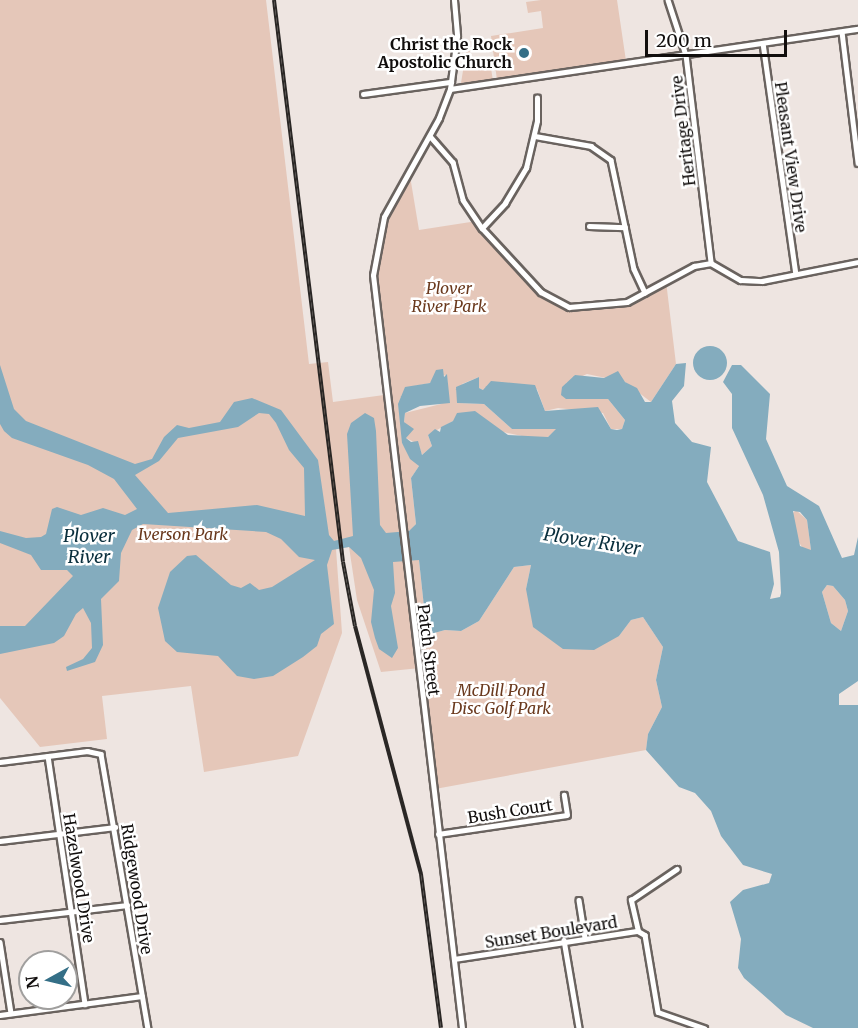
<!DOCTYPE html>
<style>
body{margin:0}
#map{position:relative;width:858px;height:1028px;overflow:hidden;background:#eee5e1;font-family:Merriweather,serif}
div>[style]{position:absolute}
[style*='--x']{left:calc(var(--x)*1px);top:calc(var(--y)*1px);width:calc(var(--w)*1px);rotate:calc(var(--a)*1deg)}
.green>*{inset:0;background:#e5c7b9}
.water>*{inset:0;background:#84acbe}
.round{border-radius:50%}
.roads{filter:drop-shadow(2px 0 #6a635f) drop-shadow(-2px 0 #6a635f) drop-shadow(0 2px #6a635f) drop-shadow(0 -2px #6a635f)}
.minor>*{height:4.5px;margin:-2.25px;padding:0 2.25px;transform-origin:2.25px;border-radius:2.25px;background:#fff}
.tertiary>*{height:5px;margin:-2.5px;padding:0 2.5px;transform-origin:2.5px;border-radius:2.5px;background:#fff}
.rail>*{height:4px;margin-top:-2px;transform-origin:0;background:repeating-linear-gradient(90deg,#fff 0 4.5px,#2a2725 0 9px);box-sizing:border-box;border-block:2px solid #2a2725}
.dots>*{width:16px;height:16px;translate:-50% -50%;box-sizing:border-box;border:3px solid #fff;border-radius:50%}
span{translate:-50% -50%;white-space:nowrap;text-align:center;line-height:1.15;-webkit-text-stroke:5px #fff;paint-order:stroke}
.poi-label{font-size:16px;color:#110e0d;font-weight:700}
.right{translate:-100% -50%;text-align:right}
.street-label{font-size:16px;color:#110e0d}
.park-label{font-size:16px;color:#6a391d;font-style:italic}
.water-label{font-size:18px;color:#0a2f3d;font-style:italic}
.north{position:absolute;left:18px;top:950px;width:60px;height:60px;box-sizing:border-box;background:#fff;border:2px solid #a09f9e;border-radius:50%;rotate:262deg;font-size:16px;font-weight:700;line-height:24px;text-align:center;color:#110e0d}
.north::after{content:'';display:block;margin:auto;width:21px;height:27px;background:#346f87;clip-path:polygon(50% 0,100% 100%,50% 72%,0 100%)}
.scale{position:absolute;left:645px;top:30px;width:142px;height:27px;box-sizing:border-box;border:3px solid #110e0d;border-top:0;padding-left:8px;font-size:18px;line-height:21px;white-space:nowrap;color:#110e0d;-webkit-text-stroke:4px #fff;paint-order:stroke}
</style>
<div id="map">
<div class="green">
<div style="clip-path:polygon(0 0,266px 0,309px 364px,328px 362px,333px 402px,384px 395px,373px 296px,378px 235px,409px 170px,419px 230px,477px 221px,541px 292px,569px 307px,627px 302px,666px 281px,676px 364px,651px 402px,625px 382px,587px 374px,566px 383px,566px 399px,608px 399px,625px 420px,622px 429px,611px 429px,603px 413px,558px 408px,545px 411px,537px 389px,483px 390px,479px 388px,479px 377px,462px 384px,457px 403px,484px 404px,512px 429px,557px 429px,548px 437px,531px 438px,453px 421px,428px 435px,432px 446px,422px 455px,418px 444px,406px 438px,410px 429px,404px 422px,405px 413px,441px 404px,448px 396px,447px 376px,443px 375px,436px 376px,430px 383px,405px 388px,402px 443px,419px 466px,411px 478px,416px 524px,410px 531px,403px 525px,407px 559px,419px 560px,427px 635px,445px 630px,461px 631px,479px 621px,514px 567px,531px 565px,526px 589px,619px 636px,631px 620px,643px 617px,663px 647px,656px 680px,662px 707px,648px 734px,646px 750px,435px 789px,420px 668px,381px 672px,357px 600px,349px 547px,336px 549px,342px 633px,298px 756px,204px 772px,191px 686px,102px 696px,107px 739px,40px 747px,0 698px)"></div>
<div style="clip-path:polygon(541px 0,617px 0,626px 61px,497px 80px,491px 36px,543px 28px,541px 11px,528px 13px,526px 2px)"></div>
<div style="clip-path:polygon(468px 40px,472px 70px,491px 68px,493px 81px,461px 83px)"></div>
<div style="clip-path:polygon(796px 510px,807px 520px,811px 550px,804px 550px,798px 541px,791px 515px)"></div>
<div style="clip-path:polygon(827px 585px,833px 586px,845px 600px,848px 611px,841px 631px,831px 623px,822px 592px)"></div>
</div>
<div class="water">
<div class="round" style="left:693px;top:346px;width:34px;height:34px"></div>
<div style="clip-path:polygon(evenodd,686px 363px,684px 386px,672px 401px,675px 423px,692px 442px,711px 447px,707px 482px,738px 541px,770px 552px,774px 584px,770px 599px,780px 597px,781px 593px,779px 552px,763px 495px,732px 428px,732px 394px,723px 382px,732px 365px,741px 365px,770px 394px,766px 439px,787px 486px,819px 506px,842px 558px,854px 555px,858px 537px,858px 681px,839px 694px,839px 705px,858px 705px,858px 1028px,813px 1028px,786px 1015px,744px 978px,738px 968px,741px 939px,730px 902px,743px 890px,769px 883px,772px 874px,743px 865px,721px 836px,711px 811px,695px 793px,679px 787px,646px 750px,648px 734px,662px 707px,656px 680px,663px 647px,643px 617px,631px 620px,619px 636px,594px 650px,563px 649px,533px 627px,526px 589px,531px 565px,514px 567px,479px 621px,461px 631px,445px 630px,427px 635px,419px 560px,393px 562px,395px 593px,391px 606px,398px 648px,392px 658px,379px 649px,375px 638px,371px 622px,374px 590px,361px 558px,349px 547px,332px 550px,327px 565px,334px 624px,321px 634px,317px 646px,303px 657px,273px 676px,254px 679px,237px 676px,218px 656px,177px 652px,165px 641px,158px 608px,170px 572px,187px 556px,196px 555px,231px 585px,241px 588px,250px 583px,259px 590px,272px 587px,315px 560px,299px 557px,281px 539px,266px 532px,143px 524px,132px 530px,121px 553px,119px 581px,101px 599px,103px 645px,95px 662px,67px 671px,66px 667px,83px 659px,92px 648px,91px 623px,83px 608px,76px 614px,64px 636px,54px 643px,0 654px,0 626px,25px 626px,73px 576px,67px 570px,41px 570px,31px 555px,0 543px,0 531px,26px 538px,41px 537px,46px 534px,52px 509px,57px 507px,81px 515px,103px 508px,125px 515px,137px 509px,114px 479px,88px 465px,12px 438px,4px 431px,0 424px,0 365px,14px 409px,26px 421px,135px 464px,152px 459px,164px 437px,177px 425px,189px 428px,220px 422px,234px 402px,252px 398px,281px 410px,318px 460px,329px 535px,334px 541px,353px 536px,347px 434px,351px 423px,365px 413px,374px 418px,376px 431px,380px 525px,386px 533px,409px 531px,416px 524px,411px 478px,419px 466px,410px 459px,402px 443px,398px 404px,405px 387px,430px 383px,436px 370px,443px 369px,444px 377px,447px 374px,450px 403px,420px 406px,405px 413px,404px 422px,414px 429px,406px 438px,411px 442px,418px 441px,422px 455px,432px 446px,428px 435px,435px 429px,440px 432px,441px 427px,453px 421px,457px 413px,475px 411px,508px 435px,548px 437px,556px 429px,512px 429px,484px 404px,457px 403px,456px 387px,479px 377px,479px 388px,483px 390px,491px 381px,535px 385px,545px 411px,598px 407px,611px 429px,617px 430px,622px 429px,625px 420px,608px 399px,566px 399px,561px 395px,562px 387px,575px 375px,604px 378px,618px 371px,625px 382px,637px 388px,645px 402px,651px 402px,676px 364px,686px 363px,259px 413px,269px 414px,276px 423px,289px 450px,304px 468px,305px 516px,257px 505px,168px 513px,135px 475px,159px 461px,178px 438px,238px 427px,259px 413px,686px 363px,793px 511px,800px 512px,807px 520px,811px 550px,800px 546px,793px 511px,686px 363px,827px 585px,833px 586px,845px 600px,848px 611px,841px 631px,831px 623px,822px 592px,827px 585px)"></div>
</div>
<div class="roads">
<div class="minor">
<div style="--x:668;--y:0;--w:58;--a:71.9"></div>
<div style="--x:686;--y:55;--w:209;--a:83.1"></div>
<div style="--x:842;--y:32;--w:132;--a:83"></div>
<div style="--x:763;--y:43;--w:233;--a:81.9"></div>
<div style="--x:450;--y:89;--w:412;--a:-8.4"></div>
<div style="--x:363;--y:94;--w:89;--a:-7.8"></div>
<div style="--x:430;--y:136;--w:35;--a:49"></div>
<div style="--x:453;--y:162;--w:39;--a:75"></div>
<div style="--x:463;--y:200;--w:34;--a:56"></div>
<div style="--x:482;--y:228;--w:87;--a:47.3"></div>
<div style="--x:541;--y:292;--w:32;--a:28"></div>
<div style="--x:569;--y:307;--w:58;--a:-4.9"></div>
<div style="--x:627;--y:302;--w:76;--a:-28.2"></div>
<div style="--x:694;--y:266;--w:17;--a:-10"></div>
<div style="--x:711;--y:263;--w:34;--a:30"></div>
<div style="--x:741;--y:280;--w:21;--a:3"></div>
<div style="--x:762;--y:281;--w:98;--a:-11.2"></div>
<div style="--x:535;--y:136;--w:57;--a:10.1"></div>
<div style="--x:591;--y:146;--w:24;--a:35"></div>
<div style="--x:611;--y:160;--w:111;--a:78.1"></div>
<div style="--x:634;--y:269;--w:26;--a:65"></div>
<div style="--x:589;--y:226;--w:36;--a:2"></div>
<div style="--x:482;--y:228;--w:34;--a:-47"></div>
<div style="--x:505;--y:203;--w:41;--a:-59"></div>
<div style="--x:526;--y:168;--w:48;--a:-76.8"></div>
<div style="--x:537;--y:121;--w:23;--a:-90"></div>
<div style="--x:48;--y:756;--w:251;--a:81.5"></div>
<div style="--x:0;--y:762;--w:88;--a:-7.2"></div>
<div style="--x:87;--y:751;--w:14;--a:12"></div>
<div style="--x:101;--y:754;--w:278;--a:80.3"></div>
<div style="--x:438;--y:834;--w:130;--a:-8.4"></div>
<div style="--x:567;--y:815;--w:20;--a:-99"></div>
<div style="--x:0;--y:841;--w:116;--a:-6.9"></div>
<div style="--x:579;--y:900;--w:37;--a:81"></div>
<div style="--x:0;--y:920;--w:128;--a:-6.7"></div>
<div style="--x:638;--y:931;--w:8;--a:30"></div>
<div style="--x:645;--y:935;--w:78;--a:80.4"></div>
<div style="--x:658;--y:1012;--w:49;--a:19.2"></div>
<div style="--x:564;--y:940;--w:89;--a:80.3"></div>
<div style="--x:0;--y:942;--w:72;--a:81.2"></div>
<div style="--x:454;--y:959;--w:186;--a:-8.7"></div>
<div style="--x:638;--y:931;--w:32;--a:-103"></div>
<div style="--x:631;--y:900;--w:55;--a:-34"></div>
<div style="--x:0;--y:1015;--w:143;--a:-7.6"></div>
</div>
<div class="tertiary">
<div style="--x:454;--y:0;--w:36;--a:85"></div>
<div style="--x:457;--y:36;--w:53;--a:97.5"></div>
<div style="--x:450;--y:89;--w:31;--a:111"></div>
<div style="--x:439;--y:118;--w:113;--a:119.1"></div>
<div style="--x:384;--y:217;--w:59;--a:100.7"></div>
<div style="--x:373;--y:275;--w:758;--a:83.26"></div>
</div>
</div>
<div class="rail">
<div style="--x:274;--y:0;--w:566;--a:83"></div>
<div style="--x:343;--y:562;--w:65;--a:79.4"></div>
<div style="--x:355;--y:626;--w:257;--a:75.1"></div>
<div style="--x:421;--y:874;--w:155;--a:82.6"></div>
</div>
<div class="dots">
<div style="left:524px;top:53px;background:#346f87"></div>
</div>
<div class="poi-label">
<span class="right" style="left:512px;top:53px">Christ the Rock<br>Apostolic Church</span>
</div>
<div class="street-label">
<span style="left:683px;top:131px;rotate:-97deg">Heritage Drive</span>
<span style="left:791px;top:157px;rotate:82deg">Pleasant View Drive</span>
<span style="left:429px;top:650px;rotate:83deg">Patch Street</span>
<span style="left:510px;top:811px;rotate:-9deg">Bush Court</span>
<span style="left:79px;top:878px;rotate:81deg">Hazelwood Drive</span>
<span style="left:137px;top:889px;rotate:81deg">Ridgewood Drive</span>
<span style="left:551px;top:932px;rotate:-9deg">Sunset Boulevard</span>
</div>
<div class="park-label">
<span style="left:449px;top:297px">Plover<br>River Park</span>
<span style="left:183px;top:534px">Iverson Park</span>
<span style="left:501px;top:699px">McDill Pond<br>Disc Golf Park</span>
</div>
<div class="water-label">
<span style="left:89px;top:547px">Plover<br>River</span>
<span style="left:592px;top:542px;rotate:9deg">Plover River</span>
</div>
<div class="north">N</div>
<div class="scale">200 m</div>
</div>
